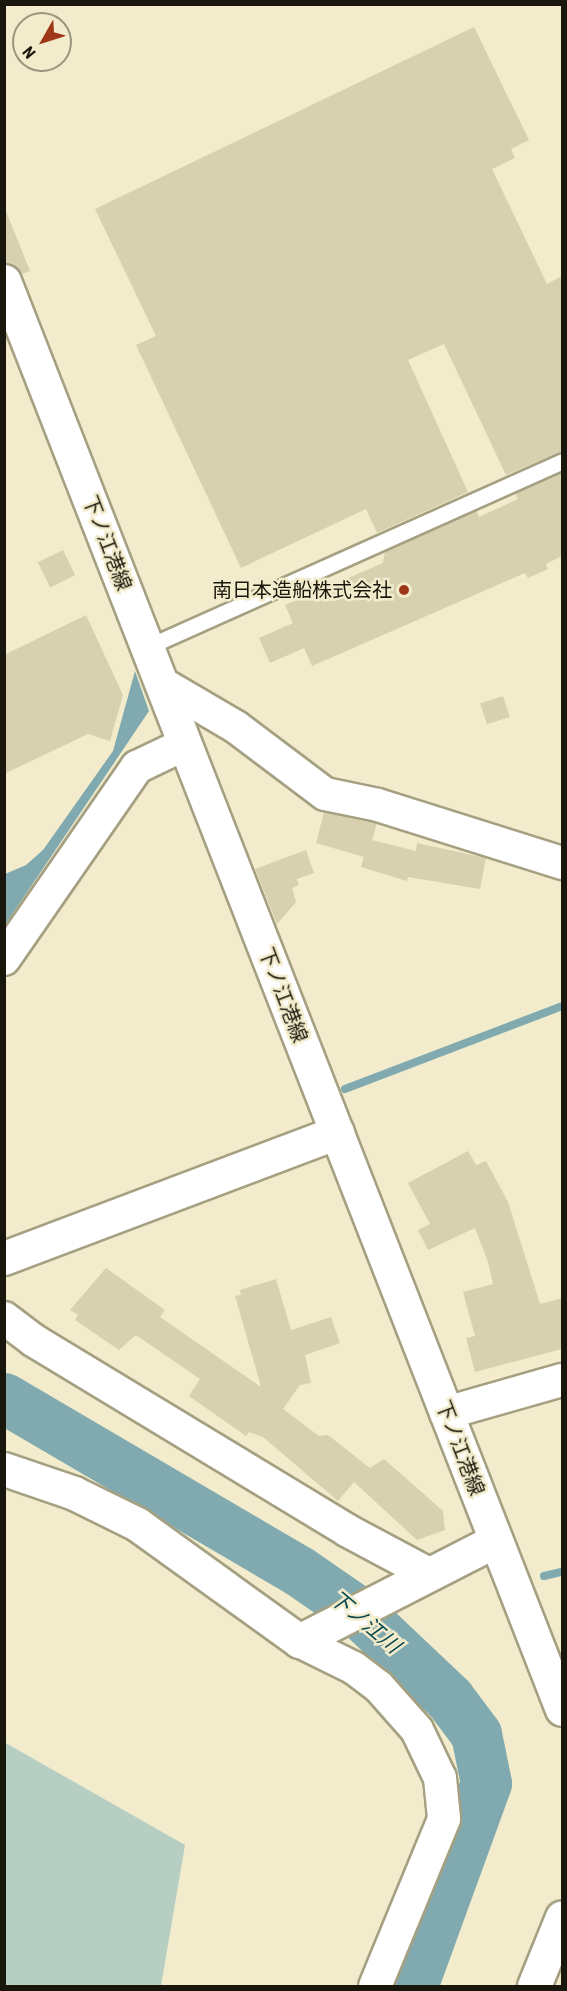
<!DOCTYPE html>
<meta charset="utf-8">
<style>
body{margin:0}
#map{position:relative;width:567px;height:1991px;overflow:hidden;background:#f2eccc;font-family:"Roboto Condensed","Noto Sans JP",sans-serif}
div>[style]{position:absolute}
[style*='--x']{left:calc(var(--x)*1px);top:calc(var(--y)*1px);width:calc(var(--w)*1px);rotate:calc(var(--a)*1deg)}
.green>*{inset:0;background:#b6cfc2}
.water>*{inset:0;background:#80aab0}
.stream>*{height:8px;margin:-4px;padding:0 4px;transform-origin:4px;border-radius:4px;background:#80aab0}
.river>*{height:51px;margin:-25.5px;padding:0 25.5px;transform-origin:25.5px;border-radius:25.5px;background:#80aab0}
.building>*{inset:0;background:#d7d1b0;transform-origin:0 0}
.roads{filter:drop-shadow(2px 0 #a5a081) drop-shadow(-2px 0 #a5a081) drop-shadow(0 2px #a5a081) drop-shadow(0 -2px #a5a081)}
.service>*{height:15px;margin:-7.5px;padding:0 7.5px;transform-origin:7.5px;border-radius:7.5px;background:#fff}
.minor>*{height:32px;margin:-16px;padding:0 16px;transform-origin:16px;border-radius:16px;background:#fff}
.tertiary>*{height:33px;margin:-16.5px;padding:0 16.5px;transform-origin:16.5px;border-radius:16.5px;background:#fff}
.secondary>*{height:33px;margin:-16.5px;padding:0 16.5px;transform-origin:16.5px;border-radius:16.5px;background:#fff}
.dots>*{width:16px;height:16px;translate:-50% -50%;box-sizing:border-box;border:3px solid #f2eccc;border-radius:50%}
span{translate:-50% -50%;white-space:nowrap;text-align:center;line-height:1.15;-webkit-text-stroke:5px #f2eccc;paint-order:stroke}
.street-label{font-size:20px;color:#19170b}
.poi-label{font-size:20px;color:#19170b}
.right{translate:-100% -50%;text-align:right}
.water-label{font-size:21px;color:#074850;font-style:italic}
.frame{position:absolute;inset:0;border:6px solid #19170b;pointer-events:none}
.north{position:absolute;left:12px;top:12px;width:60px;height:60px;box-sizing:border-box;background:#f2eccc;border:2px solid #9b977f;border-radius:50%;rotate:231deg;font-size:16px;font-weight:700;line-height:24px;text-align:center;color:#19170b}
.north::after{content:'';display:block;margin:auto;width:21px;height:27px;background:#9e3717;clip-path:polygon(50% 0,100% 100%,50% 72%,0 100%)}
</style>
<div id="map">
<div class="green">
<div style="clip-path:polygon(4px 1742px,185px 1845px,161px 1986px,5px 1986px)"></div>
</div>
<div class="water">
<div style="clip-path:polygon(135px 671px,149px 711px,5px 925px,5px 874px,26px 865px,43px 850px,113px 751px)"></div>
</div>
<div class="stream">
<div style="--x:345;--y:1089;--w:232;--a:-20.9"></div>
<div style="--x:544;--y:1576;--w:18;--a:-13"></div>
</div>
<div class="river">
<div style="--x:4;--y:1398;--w:342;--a:30.4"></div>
<div style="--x:299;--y:1571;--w:70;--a:34.6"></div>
<div style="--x:357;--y:1611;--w:127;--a:43.4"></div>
<div style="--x:449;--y:1698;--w:45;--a:53.1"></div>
<div style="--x:476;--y:1734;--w:50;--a:78.5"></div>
<div style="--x:486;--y:1783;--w:216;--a:110"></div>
</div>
<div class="building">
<div style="clip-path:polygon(474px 27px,529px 140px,511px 149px,515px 158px,492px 169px,547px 284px,562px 276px,562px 451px,506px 475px,444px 344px,408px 360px,468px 492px,377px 533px,366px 509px,241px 568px,136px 345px,156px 336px,95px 209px)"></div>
<div style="clip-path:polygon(6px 211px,30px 271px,22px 274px,4px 263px)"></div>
<div style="clip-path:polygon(562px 471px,562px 556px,546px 564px,548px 569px,528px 578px,525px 573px,312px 666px,304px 648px,270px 663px,259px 638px,293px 623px,285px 605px,383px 563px,385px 551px,476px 510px,479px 517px,518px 499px,515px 493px)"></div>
<div style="left:63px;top:550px;width:28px;height:28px;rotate:64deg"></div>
<div style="clip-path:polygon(86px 615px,123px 695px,110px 741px,88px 734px,4px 774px,4px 655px)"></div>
<div style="left:503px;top:696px;width:22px;height:24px;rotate:72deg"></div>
<div style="clip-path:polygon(324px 812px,377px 823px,372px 840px,416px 851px,417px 843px,486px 858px,480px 889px,408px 877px,407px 881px,361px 867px,364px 857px,316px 843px)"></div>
<div style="clip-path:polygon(306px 850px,314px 873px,297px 879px,299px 885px,292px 888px,296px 902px,277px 924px,255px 869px)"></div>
<div style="clip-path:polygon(468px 1151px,476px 1165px,486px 1161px,508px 1202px,540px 1304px,562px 1298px,562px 1349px,475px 1372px,466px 1338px,475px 1336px,463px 1292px,493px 1284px,488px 1262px,475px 1228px,428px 1250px,418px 1230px,430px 1224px,408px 1183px)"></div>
<div style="clip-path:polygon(106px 1268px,165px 1310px,160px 1317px,261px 1387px,235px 1296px,241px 1295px,240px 1290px,276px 1279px,291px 1330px,331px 1317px,340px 1343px,305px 1355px,311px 1383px,300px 1385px,283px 1409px,319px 1436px,328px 1435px,370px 1468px,384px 1459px,443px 1511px,445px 1530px,417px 1540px,354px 1482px,338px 1501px,263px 1437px,249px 1432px,246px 1436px,189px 1396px,200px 1379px,136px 1335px,119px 1350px,75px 1320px,78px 1315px,70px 1310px)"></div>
</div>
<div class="roads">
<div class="service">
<div style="--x:147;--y:647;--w:455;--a:-24.1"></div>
</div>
<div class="minor">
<div style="--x:161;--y:683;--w:87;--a:30.4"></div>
<div style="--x:236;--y:727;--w:111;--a:37"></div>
<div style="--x:325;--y:794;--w:54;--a:11.7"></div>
<div style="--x:378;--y:805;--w:193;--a:17.5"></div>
<div style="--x:4;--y:959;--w:234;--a:-55.3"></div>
<div style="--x:137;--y:767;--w:53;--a:-25.6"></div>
<div style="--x:4;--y:1318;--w:36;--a:37"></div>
<div style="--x:33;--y:1340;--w:368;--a:31.2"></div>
<div style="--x:348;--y:1531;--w:89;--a:28"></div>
<div style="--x:446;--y:1413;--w:121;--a:-15.9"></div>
<div style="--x:299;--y:1641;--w:61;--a:26.1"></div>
<div style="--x:354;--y:1668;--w:31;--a:37"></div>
<div style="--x:379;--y:1687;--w:57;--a:48.5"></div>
<div style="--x:417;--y:1730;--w:53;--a:64.4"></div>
<div style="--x:440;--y:1778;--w:41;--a:84.4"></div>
<div style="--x:444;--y:1819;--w:181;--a:112.4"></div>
</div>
<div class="tertiary">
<div style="--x:4;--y:1258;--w:356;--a:-20.7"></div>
<div style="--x:4;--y:1469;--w:74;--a:18.9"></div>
<div style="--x:74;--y:1493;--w:70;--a:26.2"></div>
<div style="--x:137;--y:1524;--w:200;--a:35.8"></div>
<div style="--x:299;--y:1641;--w:221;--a:-27.1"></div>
</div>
<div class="secondary">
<div style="--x:4;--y:281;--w:1533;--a:68.66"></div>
<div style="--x:534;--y:1986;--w:74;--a:-67.9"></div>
</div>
</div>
<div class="dots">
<div style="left:404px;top:590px;background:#9e3717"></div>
</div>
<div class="street-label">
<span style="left:107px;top:543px;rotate:69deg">下ノ江港線</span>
<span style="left:283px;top:995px;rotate:69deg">下ノ江港線</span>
<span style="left:460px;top:1448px;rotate:69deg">下ノ江港線</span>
</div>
<div class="poi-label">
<span class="right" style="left:392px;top:590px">南日本造船株式会社</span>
</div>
<div class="water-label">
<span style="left:365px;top:1622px;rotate:40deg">下ノ江川</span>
</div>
<div class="frame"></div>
<div class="north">N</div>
</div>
